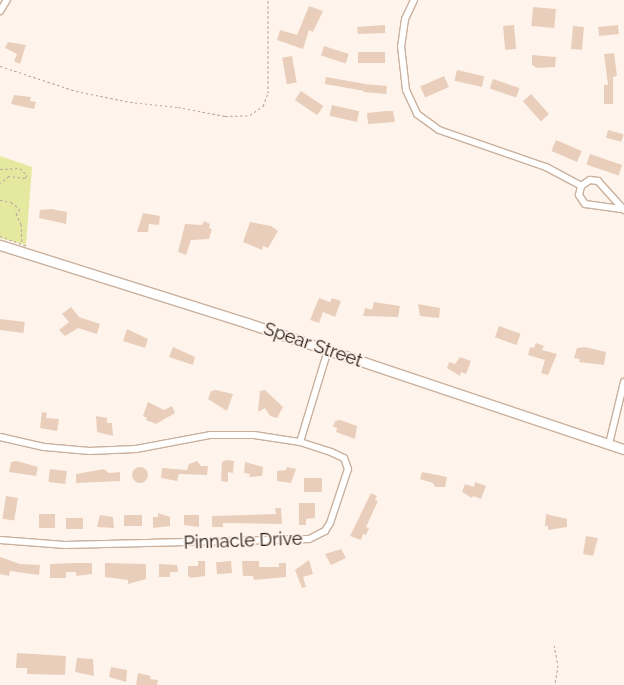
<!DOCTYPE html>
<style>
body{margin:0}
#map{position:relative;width:624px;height:685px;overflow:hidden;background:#fff4ec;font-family:Raleway,sans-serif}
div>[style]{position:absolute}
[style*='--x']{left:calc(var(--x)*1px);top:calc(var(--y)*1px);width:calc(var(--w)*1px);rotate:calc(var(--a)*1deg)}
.green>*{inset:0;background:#e5e9a0}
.building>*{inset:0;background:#e9cfbb;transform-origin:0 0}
.round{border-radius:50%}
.path>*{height:1px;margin-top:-0.5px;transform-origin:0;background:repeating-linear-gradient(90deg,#b1a79f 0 2.5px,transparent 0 5px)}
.roads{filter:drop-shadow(1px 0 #c9b09d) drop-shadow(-1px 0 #c9b09d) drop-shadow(0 1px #c9b09d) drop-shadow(0 -1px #c9b09d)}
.street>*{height:6px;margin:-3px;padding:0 3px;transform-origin:3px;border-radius:3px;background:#fff}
.secondary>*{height:9px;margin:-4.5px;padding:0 4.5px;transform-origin:4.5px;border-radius:4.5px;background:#fff}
span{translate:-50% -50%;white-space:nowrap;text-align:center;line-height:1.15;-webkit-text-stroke:4px #fff4ec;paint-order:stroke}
.street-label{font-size:18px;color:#1f160f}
</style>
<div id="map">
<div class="green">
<div style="clip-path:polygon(0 156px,32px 167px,26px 245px,0 238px)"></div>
</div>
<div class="building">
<div style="clip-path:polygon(309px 6px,323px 11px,313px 32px,309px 30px,303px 49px,277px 40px,280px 30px,297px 35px)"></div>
<div style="left:533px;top:7px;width:23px;height:19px;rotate:5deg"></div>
<div style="clip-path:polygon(385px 25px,385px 33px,358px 34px,357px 27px)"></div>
<div style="left:514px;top:25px;width:24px;height:11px;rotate:85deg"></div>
<div style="left:618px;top:25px;width:9px;height:20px;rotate:84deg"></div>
<div style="left:573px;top:26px;width:11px;height:23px;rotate:5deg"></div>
<div style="clip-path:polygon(8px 42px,26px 45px,20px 64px,14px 61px,17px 54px,5px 48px)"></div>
<div style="left:324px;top:46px;width:26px;height:10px;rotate:18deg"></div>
<div style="left:358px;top:52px;width:27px;height:11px"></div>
<div style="clip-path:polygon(614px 53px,617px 76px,613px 77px,613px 104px,604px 104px,604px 85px,608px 85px,604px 54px)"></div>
<div style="clip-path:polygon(532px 55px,556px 57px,555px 67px,537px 68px,532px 65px)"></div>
<div style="left:292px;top:56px;width:27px;height:10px;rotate:80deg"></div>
<div style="left:457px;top:70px;width:28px;height:11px;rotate:13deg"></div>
<div style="left:444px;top:76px;width:12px;height:26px;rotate:66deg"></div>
<div style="left:326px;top:77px;width:39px;height:7px;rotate:10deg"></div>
<div style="left:493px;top:79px;width:28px;height:10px;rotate:19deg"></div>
<div style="left:364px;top:84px;width:23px;height:8px;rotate:5deg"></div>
<div style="left:301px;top:91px;width:27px;height:11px;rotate:34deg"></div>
<div style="left:531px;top:94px;width:27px;height:11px;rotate:48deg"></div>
<div style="clip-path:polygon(14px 95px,31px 97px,30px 101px,36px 102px,34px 109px,11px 104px)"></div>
<div style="left:332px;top:105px;width:28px;height:11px;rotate:13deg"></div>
<div style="clip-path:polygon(386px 111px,393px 111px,395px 122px,368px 124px,367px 113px)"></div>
<div style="left:608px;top:130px;width:16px;height:8px;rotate:15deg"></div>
<div style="left:556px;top:140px;width:28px;height:12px;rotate:23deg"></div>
<div style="left:590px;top:154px;width:34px;height:11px;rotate:19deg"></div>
<div style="clip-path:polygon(51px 209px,67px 212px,66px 224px,39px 218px,40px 210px)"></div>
<div style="clip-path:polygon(143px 213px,160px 216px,159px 225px,149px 224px,148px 232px,137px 232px)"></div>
<div style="clip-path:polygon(204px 221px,210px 224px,209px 228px,212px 229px,209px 239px,191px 240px,186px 255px,178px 252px,185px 224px,202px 225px)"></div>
<div style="clip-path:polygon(250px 222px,271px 226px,278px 231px,268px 248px,263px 246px,262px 250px,243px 242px)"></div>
<div style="clip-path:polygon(319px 298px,330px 302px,332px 298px,341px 301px,335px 317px,323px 312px,319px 323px,310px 320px)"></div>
<div style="clip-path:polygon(374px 302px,400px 306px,398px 317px,363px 316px,365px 308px,372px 310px)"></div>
<div style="clip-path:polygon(418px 304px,440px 308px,439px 318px,420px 316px)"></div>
<div style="clip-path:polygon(71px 307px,79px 317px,100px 324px,97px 334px,78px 328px,65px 336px,59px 330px,69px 322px,62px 314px)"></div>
<div style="left:0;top:319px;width:25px;height:11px;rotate:7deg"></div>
<div style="left:499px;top:326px;width:23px;height:12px;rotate:20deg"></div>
<div style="clip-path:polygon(127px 329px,148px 339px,145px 348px,123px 341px)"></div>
<div style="clip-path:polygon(536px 343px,544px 346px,542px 350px,557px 354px,548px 375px,541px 373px,545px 360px,528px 355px,530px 347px,534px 348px)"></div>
<div style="clip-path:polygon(173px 347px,195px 357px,193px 365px,169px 357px)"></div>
<div style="clip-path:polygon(585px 347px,606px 352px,604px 365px,579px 362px,580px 359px,574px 358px,577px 348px)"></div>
<div style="clip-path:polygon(460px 357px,471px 361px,466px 374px,461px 372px,460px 376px,447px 368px,449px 362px,455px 364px)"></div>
<div style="clip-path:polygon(216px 390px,233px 394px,227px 411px,208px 399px,211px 391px)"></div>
<div style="clip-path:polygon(265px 390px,283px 407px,277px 418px,270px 416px,265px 408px,258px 412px,260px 391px)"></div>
<div style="clip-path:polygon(148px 402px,164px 410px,172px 406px,175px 413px,156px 424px,146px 420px,147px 418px,143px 416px)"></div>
<div style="clip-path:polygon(42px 412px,47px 413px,46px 418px,59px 419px,57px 431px,40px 428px)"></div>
<div style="clip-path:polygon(96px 416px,107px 418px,107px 423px,112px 423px,113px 436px,97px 432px)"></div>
<div style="clip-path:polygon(340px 420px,357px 426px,355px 439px,336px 432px,337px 428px,333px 427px,335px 421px)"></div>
<div style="clip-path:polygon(226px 460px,234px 461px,233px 473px,228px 472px,228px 482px,221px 481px,222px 462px)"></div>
<div style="clip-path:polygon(17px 461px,38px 467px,36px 476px,9px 472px,11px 462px)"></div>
<div style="clip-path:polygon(197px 461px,201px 466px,208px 466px,207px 475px,179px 474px,177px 481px,161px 478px,162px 468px,187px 470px,189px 464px)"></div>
<div style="clip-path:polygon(245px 462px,263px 467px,262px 476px,249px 477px,250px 474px,244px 473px)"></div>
<div style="clip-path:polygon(287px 467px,296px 469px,291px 483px,277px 481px,277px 471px,286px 470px)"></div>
<div class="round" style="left:132px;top:467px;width:16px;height:16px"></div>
<div style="left:50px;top:469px;width:17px;height:13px;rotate:7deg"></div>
<div style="clip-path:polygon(104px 469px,109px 473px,120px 472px,120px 481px,76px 483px,76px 474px)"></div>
<div style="clip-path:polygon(422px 472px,447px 477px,445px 487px,435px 487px,433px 483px,420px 479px)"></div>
<div style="left:304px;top:478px;width:18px;height:14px"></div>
<div style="clip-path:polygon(475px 482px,486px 486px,481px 499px,473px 496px,472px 498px,462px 492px,465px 484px,474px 487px)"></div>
<div style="clip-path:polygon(371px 493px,377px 496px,375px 500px,378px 501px,366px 527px,369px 528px,366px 535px,363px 534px,361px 540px,350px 536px)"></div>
<div style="left:6px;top:496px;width:12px;height:23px;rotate:9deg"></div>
<div style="clip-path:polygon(299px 503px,315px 503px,315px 518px,306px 519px,306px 525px,299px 525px)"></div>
<div style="clip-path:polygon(275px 508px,281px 508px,282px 524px,223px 523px,223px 527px,212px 527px,212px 516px,276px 514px)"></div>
<div style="clip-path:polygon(158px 513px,170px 517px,170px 526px,153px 528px,153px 517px,158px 517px)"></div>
<div style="left:55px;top:514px;width:14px;height:16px;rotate:90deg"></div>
<div style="clip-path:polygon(546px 514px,567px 519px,567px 527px,548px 530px,548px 526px,545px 526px)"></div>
<div style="clip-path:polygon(100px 515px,113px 517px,114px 528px,97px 527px)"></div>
<div style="left:124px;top:515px;width:18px;height:11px"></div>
<div style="clip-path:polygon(184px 515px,199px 515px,199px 527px,184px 525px)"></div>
<div style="left:66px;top:518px;width:17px;height:11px"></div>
<div style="clip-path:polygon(586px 536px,598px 538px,593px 556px,583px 554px)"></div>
<div style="clip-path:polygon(341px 549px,346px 558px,331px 565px,325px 554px)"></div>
<div style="clip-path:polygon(0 557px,20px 564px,40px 565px,39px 575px,10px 571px,9px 576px,0 574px)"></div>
<div style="clip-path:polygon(309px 560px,313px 574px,303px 577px,306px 587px,302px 588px,295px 570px)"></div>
<div style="clip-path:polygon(198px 561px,205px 561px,205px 576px,191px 578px,188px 576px,188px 566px,198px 566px)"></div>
<div style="left:231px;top:561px;width:12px;height:15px;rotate:85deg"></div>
<div style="clip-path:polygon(242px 561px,259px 561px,259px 567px,279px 567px,279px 563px,286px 563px,286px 577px,254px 580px,253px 576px,243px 576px)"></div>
<div style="clip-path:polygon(74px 563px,92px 563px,92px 574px,76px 576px,76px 572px,66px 572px,66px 578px,50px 578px,50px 564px)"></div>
<div style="clip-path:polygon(105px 563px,146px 564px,146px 579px,128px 584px,128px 580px,105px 577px)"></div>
<div style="clip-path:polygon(159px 564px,177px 565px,178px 572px,170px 572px,170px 577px,159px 577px)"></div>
<div style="clip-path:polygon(17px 653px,66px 656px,65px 675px,27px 674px,27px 668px,16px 668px)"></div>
<div style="clip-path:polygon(77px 658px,93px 659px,94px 676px,75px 672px)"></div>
<div style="clip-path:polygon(111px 667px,127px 670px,126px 682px,109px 677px)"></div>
<div style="clip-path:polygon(138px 673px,151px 676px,150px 679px,158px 680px,157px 685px,136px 685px)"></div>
</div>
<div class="path">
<div style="--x:0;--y:66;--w:80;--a:18.2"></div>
<div style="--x:76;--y:91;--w:55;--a:11.5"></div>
<div style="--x:130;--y:102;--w:48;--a:5.9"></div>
<div style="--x:178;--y:107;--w:48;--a:10.8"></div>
<div style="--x:225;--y:116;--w:25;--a:-2"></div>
<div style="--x:250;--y:115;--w:16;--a:-35"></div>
<div style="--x:263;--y:106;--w:14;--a:-69"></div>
<div style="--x:268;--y:93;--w:93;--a:-90"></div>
<div style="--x:0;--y:169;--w:20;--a:-3"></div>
<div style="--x:20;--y:168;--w:10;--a:45"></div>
<div style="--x:27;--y:175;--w:4;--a:124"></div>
<div style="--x:25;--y:178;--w:16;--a:-173"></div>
<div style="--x:9;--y:176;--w:11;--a:142"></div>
<div style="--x:0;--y:200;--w:11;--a:10"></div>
<div style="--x:11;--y:202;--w:11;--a:38"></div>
<div style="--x:20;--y:209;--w:6;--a:135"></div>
<div style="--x:16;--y:213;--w:12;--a:66"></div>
<div style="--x:21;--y:224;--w:19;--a:87"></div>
<div style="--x:0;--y:236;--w:29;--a:20"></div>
<div style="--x:554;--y:645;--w:20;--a:79"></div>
<div style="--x:558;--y:665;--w:20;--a:99"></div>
</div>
<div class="roads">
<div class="street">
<div style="--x:414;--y:0;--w:21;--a:115"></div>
<div style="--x:405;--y:19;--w:27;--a:98"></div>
<div style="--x:401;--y:46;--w:44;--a:83.5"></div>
<div style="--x:406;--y:90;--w:26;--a:65"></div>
<div style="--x:417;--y:114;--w:27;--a:36"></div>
<div style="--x:439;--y:130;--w:113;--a:19.1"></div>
<div style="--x:546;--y:167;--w:40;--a:28"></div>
<div style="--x:0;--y:11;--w:13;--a:-58"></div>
<div style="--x:621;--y:209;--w:36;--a:-172"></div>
<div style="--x:585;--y:204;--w:11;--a:-124"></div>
<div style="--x:579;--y:195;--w:9;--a:-77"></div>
<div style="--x:581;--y:186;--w:11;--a:-34"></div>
<div style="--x:590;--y:180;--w:8;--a:7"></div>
<div style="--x:598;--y:181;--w:39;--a:48"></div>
<div style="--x:0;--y:437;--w:45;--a:12.8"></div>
<div style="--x:44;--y:447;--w:46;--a:5"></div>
<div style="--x:90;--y:451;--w:46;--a:-2.5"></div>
<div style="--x:136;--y:449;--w:75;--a:-10.7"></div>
<div style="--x:210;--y:435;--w:44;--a:0"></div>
<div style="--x:254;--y:435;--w:47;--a:8.7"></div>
<div style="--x:300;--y:442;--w:33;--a:18"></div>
<div style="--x:331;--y:452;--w:14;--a:25"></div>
<div style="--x:344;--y:458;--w:12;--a:70"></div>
<div style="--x:348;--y:469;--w:57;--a:108.4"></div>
<div style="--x:330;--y:523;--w:9;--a:122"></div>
<div style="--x:325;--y:531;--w:18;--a:153"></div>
<div style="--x:309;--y:539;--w:244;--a:178.6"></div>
<div style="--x:65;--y:545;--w:65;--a:-175.6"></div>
<div style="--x:300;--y:442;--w:96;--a:-73.1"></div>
<div style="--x:609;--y:444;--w:64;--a:-76.4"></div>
</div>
<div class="secondary">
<div style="--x:0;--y:245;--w:259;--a:17.5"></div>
<div style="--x:247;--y:323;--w:397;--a:18.5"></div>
</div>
</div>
<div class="street-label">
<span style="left:313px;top:345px;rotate:19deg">Spear Street</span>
<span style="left:243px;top:541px;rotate:-2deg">Pinnacle Drive</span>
</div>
</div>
